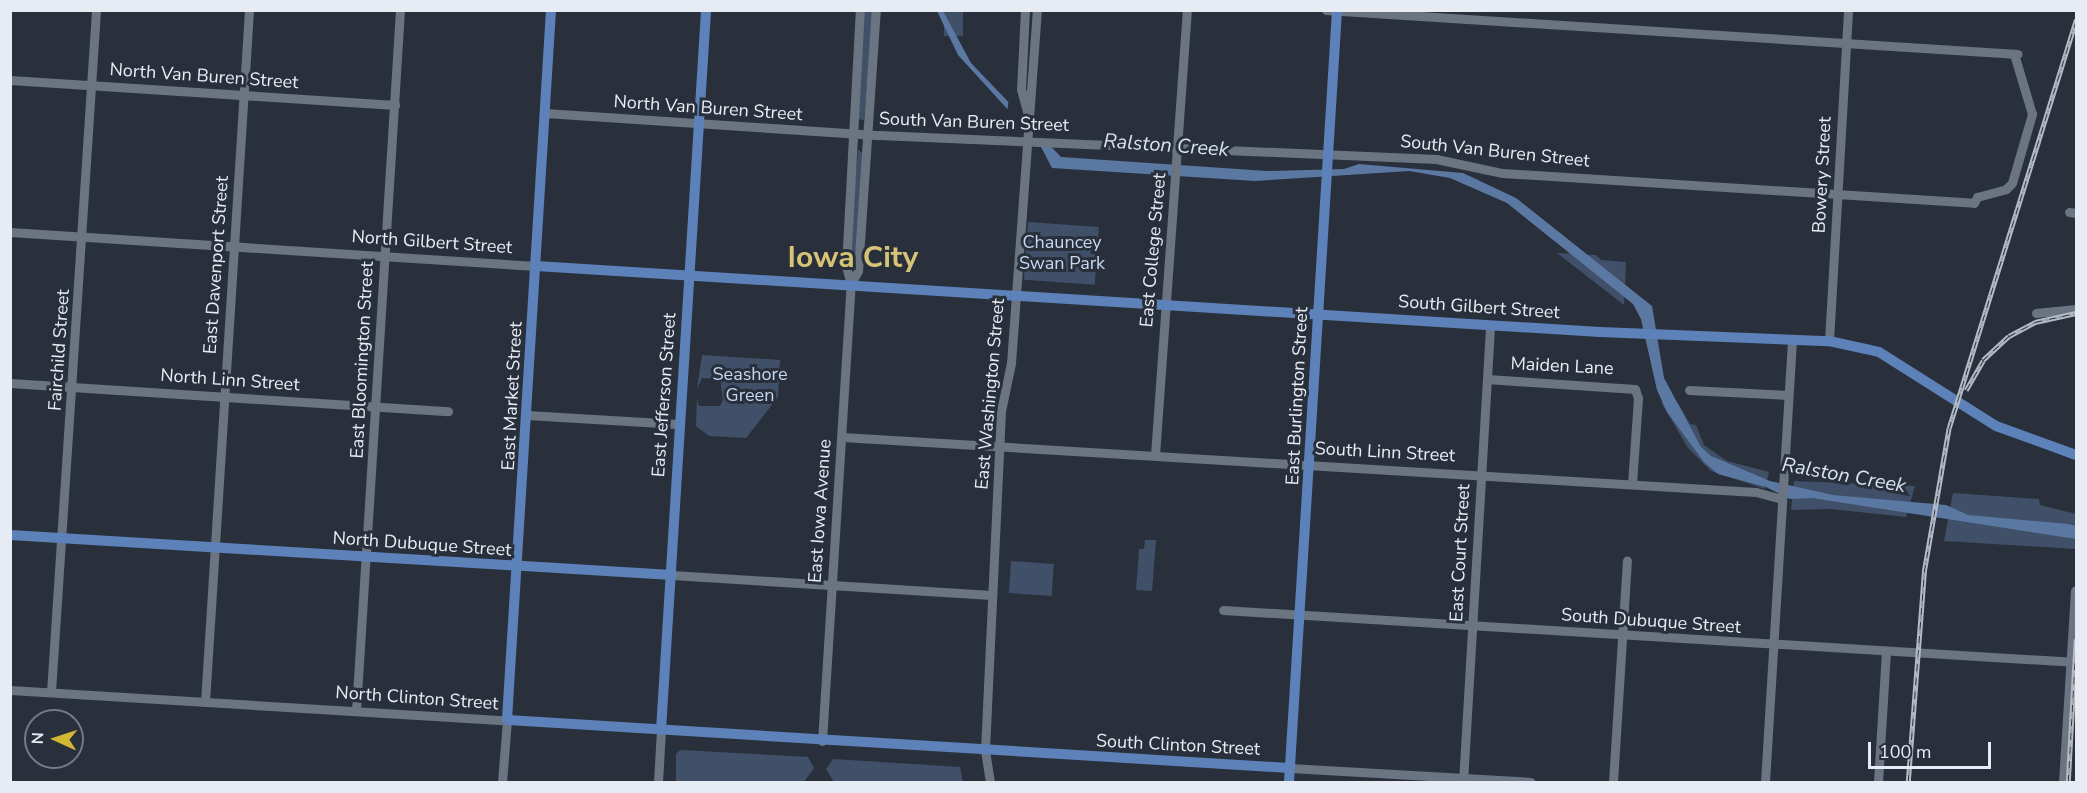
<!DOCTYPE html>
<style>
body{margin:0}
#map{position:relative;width:2087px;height:793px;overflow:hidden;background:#29303c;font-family:"Nunito Sans",sans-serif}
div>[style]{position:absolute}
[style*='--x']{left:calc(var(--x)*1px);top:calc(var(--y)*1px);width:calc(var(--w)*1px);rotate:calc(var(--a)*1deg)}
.green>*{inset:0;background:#405069;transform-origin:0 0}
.water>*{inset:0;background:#5b78a3}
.pier>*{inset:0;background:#29303c}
.minor>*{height:9px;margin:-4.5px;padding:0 4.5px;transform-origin:4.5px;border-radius:4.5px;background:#6b7481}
.major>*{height:10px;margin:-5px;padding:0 5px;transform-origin:5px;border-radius:5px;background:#5d82b9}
.rail>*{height:4.5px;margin-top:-2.25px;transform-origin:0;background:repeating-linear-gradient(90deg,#29303c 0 7px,#b5bbc4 0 14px);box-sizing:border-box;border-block:2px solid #b5bbc4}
span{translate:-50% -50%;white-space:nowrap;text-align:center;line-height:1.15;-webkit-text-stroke:6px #29303c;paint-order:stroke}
.street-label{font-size:18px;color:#e7ecf4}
.park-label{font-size:18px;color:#c5d7f2}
.water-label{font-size:20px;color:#dae3f1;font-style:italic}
.town-label{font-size:30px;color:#d7c376;font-weight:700}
.frame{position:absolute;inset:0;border:12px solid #e7ecf4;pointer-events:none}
.north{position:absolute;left:24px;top:709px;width:60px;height:60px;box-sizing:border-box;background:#29303c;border:2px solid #757b86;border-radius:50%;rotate:273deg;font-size:16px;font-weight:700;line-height:24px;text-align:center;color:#e7ecf4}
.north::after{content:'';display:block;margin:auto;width:21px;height:27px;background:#d4b635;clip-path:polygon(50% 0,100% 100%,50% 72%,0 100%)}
.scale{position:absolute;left:1868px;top:742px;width:123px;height:27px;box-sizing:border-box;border:3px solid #e7ecf4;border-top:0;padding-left:8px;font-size:18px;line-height:21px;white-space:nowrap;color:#e7ecf4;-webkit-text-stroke:4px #29303c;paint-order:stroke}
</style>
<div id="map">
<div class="green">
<div style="clip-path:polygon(863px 11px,873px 11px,864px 120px,857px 119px)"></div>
<div style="left:944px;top:11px;width:19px;height:25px"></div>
<div style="clip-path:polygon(858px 150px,863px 153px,855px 269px,851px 270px,847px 265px)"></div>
<div style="left:1028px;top:222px;width:71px;height:58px;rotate:4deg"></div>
<div style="clip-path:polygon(1557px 253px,1596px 255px,1601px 260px,1626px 262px,1624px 305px)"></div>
<div style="clip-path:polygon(702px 355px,780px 360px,778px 397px,746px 438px,709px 436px,696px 426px,697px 399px,699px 406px,720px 406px,723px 400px,720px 379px,702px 378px,697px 389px)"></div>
<div style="clip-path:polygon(1661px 402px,1678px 403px,1690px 424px,1696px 425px,1704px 445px,1727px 461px,1769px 472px,1765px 489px,1711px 471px,1688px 448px)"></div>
<div style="clip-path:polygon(1794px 481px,1915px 486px,1906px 517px,1831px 509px,1791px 510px)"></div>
<div style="clip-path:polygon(1953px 493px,2039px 499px,2040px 505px,2076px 514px,2076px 549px,1944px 541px)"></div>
<div style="clip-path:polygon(1145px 540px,1156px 540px,1152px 591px,1136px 590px,1139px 549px,1144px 549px)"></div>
<div style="left:1011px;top:561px;width:43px;height:32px;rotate:4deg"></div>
<div style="clip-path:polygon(680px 750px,808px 757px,814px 768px,804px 782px,676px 782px,676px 754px)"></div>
<div style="clip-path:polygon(833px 759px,960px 767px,963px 782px,834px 782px,826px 769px)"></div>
</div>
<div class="water">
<div style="clip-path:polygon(937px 11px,943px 11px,971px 63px,1061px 157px,1267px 171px,1344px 169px,1359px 164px,1463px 173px,1516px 198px,1652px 306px,1664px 378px,1701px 447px,1711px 456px,1770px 481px,1833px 495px,1946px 505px,1968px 515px,2068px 524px,2076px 526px,2076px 539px,1812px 498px,1790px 499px,1766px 487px,1718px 474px,1704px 462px,1667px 412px,1657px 390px,1641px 319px,1633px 304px,1507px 203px,1450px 178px,1409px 171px,1255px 181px,1052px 168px,1040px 145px,958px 55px)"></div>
</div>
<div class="pier">
<div style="clip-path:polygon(1009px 97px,1020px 108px,1050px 141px,1040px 147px,1007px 113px)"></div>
</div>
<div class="minor">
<div style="--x:1025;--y:10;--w:79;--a:92.9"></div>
<div style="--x:1021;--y:89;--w:24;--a:75"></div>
<div style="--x:1326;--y:10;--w:693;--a:3.64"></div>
<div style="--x:10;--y:80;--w:386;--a:3.7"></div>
<div style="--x:545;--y:113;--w:335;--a:3.8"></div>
<div style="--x:879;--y:135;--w:558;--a:2.47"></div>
<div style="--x:1436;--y:159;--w:67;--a:12"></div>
<div style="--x:1502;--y:173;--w:473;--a:3.6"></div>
<div style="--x:1974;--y:203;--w:7;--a:-63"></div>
<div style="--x:1977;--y:197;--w:30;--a:-15"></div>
<div style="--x:2006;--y:189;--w:8;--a:-45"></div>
<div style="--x:2012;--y:183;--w:72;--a:-73.8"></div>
<div style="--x:2032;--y:114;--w:63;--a:-106.7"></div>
<div style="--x:2069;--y:212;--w:7;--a:8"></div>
<div style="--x:10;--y:232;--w:527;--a:3.7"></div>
<div style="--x:851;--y:284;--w:15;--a:-62"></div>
<div style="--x:858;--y:271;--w:262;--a:-86.1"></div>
<div style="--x:2036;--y:313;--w:40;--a:-5.7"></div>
<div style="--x:1829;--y:341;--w:332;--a:-86.7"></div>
<div style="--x:1487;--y:379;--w:148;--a:3.9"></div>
<div style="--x:1635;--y:389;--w:9;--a:72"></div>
<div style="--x:1638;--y:398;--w:86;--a:94"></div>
<div style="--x:10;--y:383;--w:439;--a:3.7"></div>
<div style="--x:1689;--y:390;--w:99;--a:2.9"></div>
<div style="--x:527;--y:415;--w:151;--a:3.4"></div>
<div style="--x:842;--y:437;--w:865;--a:3.45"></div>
<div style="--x:1705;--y:489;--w:51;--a:3.4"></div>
<div style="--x:1756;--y:492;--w:27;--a:15"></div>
<div style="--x:1155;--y:455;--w:446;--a:-85.9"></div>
<div style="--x:672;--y:575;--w:320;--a:3.6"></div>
<div style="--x:1223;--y:610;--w:855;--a:3.49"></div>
<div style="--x:10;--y:690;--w:498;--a:3.5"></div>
<div style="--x:507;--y:720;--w:62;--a:94.6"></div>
<div style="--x:51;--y:692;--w:683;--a:-86.22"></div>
<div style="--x:205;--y:702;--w:693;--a:-86.36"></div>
<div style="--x:356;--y:711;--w:702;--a:-86.41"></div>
<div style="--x:822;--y:741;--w:458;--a:-86.4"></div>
<div style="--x:851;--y:284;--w:19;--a:-106"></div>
<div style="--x:846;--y:266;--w:256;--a:-86.9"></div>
<div style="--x:1290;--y:768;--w:241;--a:3.3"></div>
<div style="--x:658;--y:782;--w:52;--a:-86.7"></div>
<div style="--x:990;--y:782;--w:32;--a:-99"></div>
<div style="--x:985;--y:750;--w:339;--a:-87.3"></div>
<div style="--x:1001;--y:411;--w:49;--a:-78.2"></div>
<div style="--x:1011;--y:363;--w:354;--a:-85.8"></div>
<div style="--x:1463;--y:782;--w:458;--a:-86.6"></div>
<div style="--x:1613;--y:782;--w:222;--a:-86.4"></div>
<div style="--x:1765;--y:782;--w:444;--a:-86.5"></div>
<div style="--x:1878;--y:782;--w:131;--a:-86.5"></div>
<div style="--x:2063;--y:782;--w:192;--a:-86.4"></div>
</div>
<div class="major">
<div style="--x:551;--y:10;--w:711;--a:93.55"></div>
<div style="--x:507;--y:720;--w:784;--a:3.51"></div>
<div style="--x:536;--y:266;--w:1066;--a:3.55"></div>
<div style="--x:1600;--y:332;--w:229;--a:2.3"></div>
<div style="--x:1829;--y:341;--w:51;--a:12.4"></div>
<div style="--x:1879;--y:352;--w:138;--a:32.3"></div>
<div style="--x:1996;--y:426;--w:85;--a:19.9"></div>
<div style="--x:10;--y:535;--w:663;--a:3.46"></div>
<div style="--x:661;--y:730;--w:721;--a:-86.42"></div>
<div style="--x:1289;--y:782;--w:773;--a:-86.44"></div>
</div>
<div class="rail">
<div style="--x:1966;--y:390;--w:34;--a:-60"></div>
<div style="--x:1983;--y:360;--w:35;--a:-43"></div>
<div style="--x:2009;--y:336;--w:30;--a:-28"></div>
<div style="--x:2035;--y:322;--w:42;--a:-12.4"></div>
<div style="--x:1908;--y:782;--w:211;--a:-85.6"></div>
<div style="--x:1924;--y:572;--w:146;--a:-80.2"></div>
<div style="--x:1949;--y:428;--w:428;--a:-72.7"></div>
<div style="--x:2068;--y:782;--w:143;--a:-86.8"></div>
</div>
<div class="street-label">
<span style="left:204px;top:76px;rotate:4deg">North Van Buren Street</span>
<span style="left:708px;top:108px;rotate:4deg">North Van Buren Street</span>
<span style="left:974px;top:122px;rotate:2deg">South Van Buren Street</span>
<span style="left:1495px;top:151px;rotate:6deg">South Van Buren Street</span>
<span style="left:1822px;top:175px;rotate:-87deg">Bowery Street</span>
<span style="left:432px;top:242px;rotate:4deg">North Gilbert Street</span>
<span style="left:1153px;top:250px;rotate:-85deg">East College Street</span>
<span style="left:216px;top:265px;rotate:-86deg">East Davenport Street</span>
<span style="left:1479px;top:307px;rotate:4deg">South Gilbert Street</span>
<span style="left:59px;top:350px;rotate:-86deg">Fairchild Street</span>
<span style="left:362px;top:360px;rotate:-87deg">East Bloomington Street</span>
<span style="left:1562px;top:366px;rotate:3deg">Maiden Lane</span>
<span style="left:230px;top:380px;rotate:4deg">North Linn Street</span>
<span style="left:990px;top:394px;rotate:-85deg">East Washington Street</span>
<span style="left:664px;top:395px;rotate:-86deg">East Jefferson Street</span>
<span style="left:512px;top:396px;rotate:-87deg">East Market Street</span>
<span style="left:1297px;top:396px;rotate:-87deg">East Burlington Street</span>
<span style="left:1385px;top:452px;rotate:3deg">South Linn Street</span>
<span style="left:820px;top:511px;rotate:-86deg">East Iowa Avenue</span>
<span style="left:422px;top:544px;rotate:4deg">North Dubuque Street</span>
<span style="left:1460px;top:553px;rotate:-87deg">East Court Street</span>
<span style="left:1651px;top:621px;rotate:4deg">South Dubuque Street</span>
<span style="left:417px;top:698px;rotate:4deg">North Clinton Street</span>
<span style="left:1178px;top:745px;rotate:3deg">South Clinton Street</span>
</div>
<div class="park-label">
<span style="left:1062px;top:253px">Chauncey<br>Swan Park</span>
<span style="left:750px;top:385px">Seashore<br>Green</span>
</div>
<div class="water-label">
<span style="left:1166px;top:145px;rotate:4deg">Ralston Creek</span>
<span style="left:1844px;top:475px;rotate:10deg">Ralston Creek</span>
</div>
<div class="town-label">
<span style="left:853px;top:258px">Iowa City</span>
</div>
<div class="frame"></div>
<div class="north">N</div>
<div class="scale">100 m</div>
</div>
